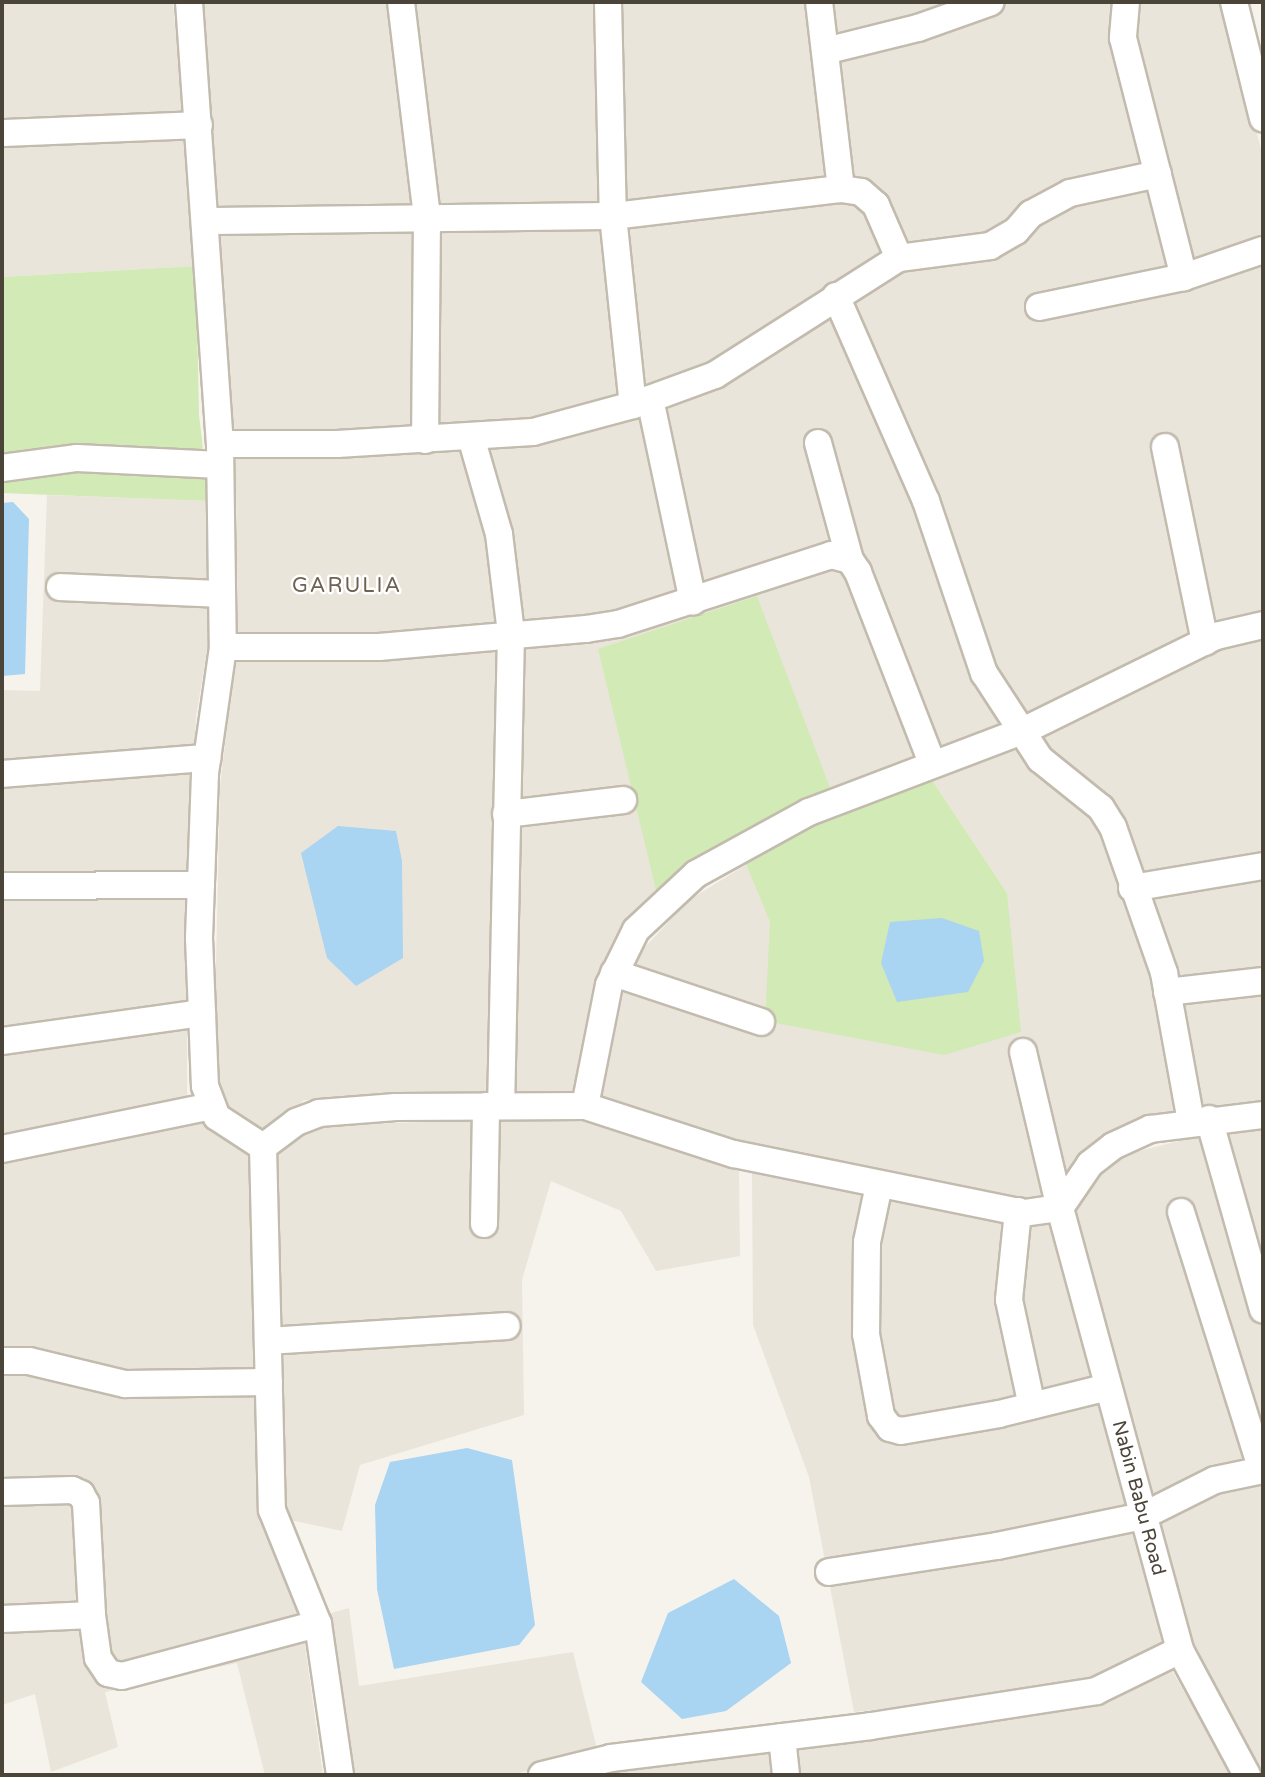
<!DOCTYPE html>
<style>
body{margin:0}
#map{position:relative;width:1265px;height:1777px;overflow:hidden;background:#f6f3ec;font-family:"Varela Round",sans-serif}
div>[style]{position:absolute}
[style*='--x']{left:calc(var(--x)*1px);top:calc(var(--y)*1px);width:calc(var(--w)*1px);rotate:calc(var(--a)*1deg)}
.residential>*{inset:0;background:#eae5da}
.green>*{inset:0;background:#d2eab5}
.water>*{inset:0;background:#a9d4f2}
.roads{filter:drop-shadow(2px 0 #c2bbae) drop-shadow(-2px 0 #c2bbae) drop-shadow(0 2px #c2bbae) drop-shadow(0 -2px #c2bbae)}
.minor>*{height:26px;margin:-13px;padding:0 13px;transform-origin:13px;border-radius:13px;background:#fff}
span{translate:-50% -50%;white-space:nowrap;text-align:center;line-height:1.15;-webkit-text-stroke:5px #fff;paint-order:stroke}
.street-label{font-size:19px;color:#4b4439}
.neighbourhood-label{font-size:21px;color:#6e6250;letter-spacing:2px}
.frame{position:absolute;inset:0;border:4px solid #4b4439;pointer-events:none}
</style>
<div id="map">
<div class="residential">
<div style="clip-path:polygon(2px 2px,173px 2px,196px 266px,2px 277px)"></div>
<div style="clip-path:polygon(202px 2px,1223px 2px,1263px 157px,1263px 618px,1171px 643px,1027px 719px,816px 799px,620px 935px,575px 1097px,304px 1100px,264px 1135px,213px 1099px,220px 787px,238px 632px,236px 489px)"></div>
<div style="clip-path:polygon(47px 495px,209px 501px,213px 614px,196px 717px,187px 906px,187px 1102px,249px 1156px,259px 1467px,268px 1531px,301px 1617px,323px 1775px,265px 1775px,237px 1663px,105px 1692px,118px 1747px,51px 1772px,35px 1694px,2px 1705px,2px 690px,40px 691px)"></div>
<div style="clip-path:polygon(1263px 637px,1263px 1110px,1172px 1113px,1047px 1201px,1011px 1202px,807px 1158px,597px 1102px,631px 962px,689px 900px,749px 863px,1007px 893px,932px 780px,1229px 644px)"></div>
<div style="clip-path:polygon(581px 1117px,739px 1171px,740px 1256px,656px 1271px,621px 1211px,551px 1181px,522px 1280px,524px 1415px,360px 1465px,342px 1531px,285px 1519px,267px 1155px,303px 1126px)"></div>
<div style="clip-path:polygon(1223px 1130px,1263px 1131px,1263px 1459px,1152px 1504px,1069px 1220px,1096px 1178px,1127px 1154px)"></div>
<div style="clip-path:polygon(752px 1173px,982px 1218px,1055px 1219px,1162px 1642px,1078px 1687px,854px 1712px,809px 1477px,753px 1325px)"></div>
<div style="clip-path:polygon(1263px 1477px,1263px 1775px,1259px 1775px,1191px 1648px,1156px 1524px,1228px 1483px)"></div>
<div style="clip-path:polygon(349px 1608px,359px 1686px,573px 1652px,598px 1753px,511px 1775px,353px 1775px,328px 1614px)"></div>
<div style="clip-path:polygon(1172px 1671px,1233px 1775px,590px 1775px,1085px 1706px)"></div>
</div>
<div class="green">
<div style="clip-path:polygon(196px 266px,199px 415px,209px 501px,2px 493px,2px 277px)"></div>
<div style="clip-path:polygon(757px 596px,840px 814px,932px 780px,1007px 893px,1021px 1032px,944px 1055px,765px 1021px,770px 922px,737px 842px,657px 894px,598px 649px)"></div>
</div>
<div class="water">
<div style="clip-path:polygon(13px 502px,29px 519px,25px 674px,2px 676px,2px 503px)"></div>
<div style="clip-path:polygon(338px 826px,396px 831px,402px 861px,403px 958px,356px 986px,327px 958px,301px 853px)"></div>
<div style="clip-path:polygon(942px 918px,979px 931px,984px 961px,968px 992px,897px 1002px,881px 963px,890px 922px)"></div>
<div style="clip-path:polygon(467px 1448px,512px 1460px,535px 1625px,519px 1645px,394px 1669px,377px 1589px,375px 1505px,390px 1462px)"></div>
<div style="clip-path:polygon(734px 1579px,779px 1616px,791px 1663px,726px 1711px,682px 1719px,641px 1682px,668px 1613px)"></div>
</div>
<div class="roads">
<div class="minor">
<div style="--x:189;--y:2;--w:443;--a:86"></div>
<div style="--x:220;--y:444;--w:203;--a:89.2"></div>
<div style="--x:223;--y:647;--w:128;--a:98.1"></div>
<div style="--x:205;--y:774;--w:164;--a:92.1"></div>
<div style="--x:199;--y:938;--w:148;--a:87.7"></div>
<div style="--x:205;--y:1086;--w:33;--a:69"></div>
<div style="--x:217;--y:1117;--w:55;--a:33.1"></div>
<div style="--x:263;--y:1147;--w:363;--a:88.6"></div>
<div style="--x:272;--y:1510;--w:123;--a:68"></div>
<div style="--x:318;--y:1624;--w:153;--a:81.7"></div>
<div style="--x:401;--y:2;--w:217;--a:83.1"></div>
<div style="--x:427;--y:217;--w:223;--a:90.5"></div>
<div style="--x:608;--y:2;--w:214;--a:88.7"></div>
<div style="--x:613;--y:216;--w:190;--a:84"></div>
<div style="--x:1126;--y:2;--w:36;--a:95"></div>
<div style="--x:1123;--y:38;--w:247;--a:75.7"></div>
<div style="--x:1234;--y:2;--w:120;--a:76"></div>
<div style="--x:825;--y:51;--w:96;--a:-13.9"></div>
<div style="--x:918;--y:28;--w:77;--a:-19.6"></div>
<div style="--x:2;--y:133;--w:197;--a:-2.3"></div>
<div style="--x:206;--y:221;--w:407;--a:-0.7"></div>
<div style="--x:613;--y:216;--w:230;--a:-6.8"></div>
<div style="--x:899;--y:258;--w:92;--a:-7.5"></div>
<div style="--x:990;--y:246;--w:30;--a:-30"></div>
<div style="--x:1016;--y:231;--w:23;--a:-49"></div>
<div style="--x:1031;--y:214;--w:44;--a:-28.3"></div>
<div style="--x:1070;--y:193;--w:90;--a:-12.2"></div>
<div style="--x:836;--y:296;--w:224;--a:66.3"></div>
<div style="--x:926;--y:501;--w:182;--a:71.4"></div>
<div style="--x:984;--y:673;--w:103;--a:56.9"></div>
<div style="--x:1040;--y:759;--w:78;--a:38.8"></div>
<div style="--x:1101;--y:808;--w:22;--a:58"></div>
<div style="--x:1113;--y:827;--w:155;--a:70.7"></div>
<div style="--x:1164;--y:973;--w:151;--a:79.7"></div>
<div style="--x:1039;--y:307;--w:148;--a:-11.7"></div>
<div style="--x:1184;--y:277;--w:83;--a:-18.9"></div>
<div style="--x:650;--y:399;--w:207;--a:78"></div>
<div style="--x:471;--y:437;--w:101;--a:73.9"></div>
<div style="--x:499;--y:534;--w:100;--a:83.1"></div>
<div style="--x:511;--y:633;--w:473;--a:91.2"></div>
<div style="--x:818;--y:443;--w:121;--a:74.7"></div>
<div style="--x:220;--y:444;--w:117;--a:0"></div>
<div style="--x:337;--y:444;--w:196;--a:-3.5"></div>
<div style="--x:533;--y:432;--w:104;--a:-15.1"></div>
<div style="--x:633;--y:405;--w:87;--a:-20.1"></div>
<div style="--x:715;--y:375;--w:218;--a:-32.5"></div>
<div style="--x:899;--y:258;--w:58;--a:-113.5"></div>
<div style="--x:876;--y:205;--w:20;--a:-139"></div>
<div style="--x:861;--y:192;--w:20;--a:-171"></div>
<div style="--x:841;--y:189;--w:188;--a:-96.7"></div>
<div style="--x:1165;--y:447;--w:199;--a:78.4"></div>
<div style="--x:2;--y:468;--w:76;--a:-7.6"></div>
<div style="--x:77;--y:458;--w:143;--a:2.8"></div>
<div style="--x:60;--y:587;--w:162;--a:2.5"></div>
<div style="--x:223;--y:647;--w:156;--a:0"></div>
<div style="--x:379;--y:647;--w:208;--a:-5"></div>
<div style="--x:586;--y:629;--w:32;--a:-9"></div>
<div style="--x:618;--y:624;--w:224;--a:-17.9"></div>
<div style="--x:831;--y:555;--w:20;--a:15"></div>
<div style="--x:850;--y:560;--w:14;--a:56"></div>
<div style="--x:858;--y:572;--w:205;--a:68.8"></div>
<div style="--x:2;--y:774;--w:206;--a:-4.5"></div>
<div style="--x:506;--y:814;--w:118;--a:-6.8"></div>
<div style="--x:2;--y:886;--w:199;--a:-0.3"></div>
<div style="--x:1132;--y:888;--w:133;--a:-9.5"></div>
<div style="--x:614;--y:973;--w:155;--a:18.4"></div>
<div style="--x:1167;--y:992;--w:97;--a:-6.5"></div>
<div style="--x:2;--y:1041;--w:202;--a:-8"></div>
<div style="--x:1023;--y:1052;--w:160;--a:76.7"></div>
<div style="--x:1060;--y:1208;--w:458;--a:74.8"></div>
<div style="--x:1180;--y:1650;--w:142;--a:61.8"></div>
<div style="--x:585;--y:1106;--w:123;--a:-78.8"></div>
<div style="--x:609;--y:985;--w:61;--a:-63.9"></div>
<div style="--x:636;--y:930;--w:82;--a:-43"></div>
<div style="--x:696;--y:874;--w:129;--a:-28.8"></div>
<div style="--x:809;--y:812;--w:233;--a:-20.8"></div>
<div style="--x:1027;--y:729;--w:211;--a:-26.2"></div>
<div style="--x:1216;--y:636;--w:48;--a:-13.2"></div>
<div style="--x:1209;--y:1119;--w:198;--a:74.2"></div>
<div style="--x:263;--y:1147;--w:41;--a:-37.1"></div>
<div style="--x:296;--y:1122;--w:25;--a:-21"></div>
<div style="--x:319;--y:1113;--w:77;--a:-4.5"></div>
<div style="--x:396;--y:1107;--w:189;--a:-0.3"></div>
<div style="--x:585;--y:1106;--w:157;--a:17.9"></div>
<div style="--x:734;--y:1154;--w:296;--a:11.5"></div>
<div style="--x:1024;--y:1213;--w:36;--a:-8"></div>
<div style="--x:1060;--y:1208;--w:53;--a:-55.7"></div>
<div style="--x:1090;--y:1164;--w:29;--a:-38"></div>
<div style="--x:1113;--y:1146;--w:41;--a:-24.7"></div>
<div style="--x:1150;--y:1129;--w:114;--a:-7.1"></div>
<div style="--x:2;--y:1149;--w:213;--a:-11.6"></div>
<div style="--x:879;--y:1185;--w:58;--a:101.9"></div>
<div style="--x:867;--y:1242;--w:92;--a:90.6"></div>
<div style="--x:866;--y:1334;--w:83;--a:79.6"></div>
<div style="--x:881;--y:1416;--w:15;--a:53"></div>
<div style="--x:890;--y:1428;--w:11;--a:15"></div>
<div style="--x:901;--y:1431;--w:99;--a:-9.8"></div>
<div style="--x:999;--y:1414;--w:112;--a:-13.9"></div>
<div style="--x:1018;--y:1211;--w:89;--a:95.8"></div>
<div style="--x:1009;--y:1300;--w:108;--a:77.8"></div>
<div style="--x:1181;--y:1212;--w:270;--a:72.6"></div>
<div style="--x:484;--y:1224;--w:118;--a:-89"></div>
<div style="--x:268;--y:1341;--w:239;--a:-3.6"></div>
<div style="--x:2;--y:1361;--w:27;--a:0"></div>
<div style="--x:29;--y:1361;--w:99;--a:13.5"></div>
<div style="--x:125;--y:1384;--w:144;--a:-0.8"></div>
<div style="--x:2;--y:1492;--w:70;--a:-1.6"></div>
<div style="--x:72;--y:1490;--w:10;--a:24"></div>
<div style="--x:81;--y:1494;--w:10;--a:61"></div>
<div style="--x:86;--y:1503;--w:112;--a:86.9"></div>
<div style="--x:92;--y:1615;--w:43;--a:82.1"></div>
<div style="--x:98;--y:1658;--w:18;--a:56"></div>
<div style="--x:108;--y:1673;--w:14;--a:12"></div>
<div style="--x:122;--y:1676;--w:203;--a:-14.9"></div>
<div style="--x:829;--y:1572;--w:170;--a:-8.8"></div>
<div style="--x:997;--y:1546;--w:149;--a:-11.6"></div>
<div style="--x:1143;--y:1516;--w:80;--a:-26.6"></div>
<div style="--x:1215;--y:1480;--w:49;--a:-11.8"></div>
<div style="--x:2;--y:1619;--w:90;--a:-2.5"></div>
<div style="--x:782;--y:1737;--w:38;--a:84"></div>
<div style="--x:542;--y:1775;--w:71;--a:-13.8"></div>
<div style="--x:611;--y:1758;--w:262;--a:-7"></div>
<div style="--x:871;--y:1726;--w:228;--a:-8.8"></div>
<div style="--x:1096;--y:1691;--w:93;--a:-26"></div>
</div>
</div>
<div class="street-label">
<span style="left:1138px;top:1498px;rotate:75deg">Nabin Babu Road</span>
</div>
<div class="neighbourhood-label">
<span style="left:347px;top:586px">GARULIA</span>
</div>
<div class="frame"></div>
</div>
